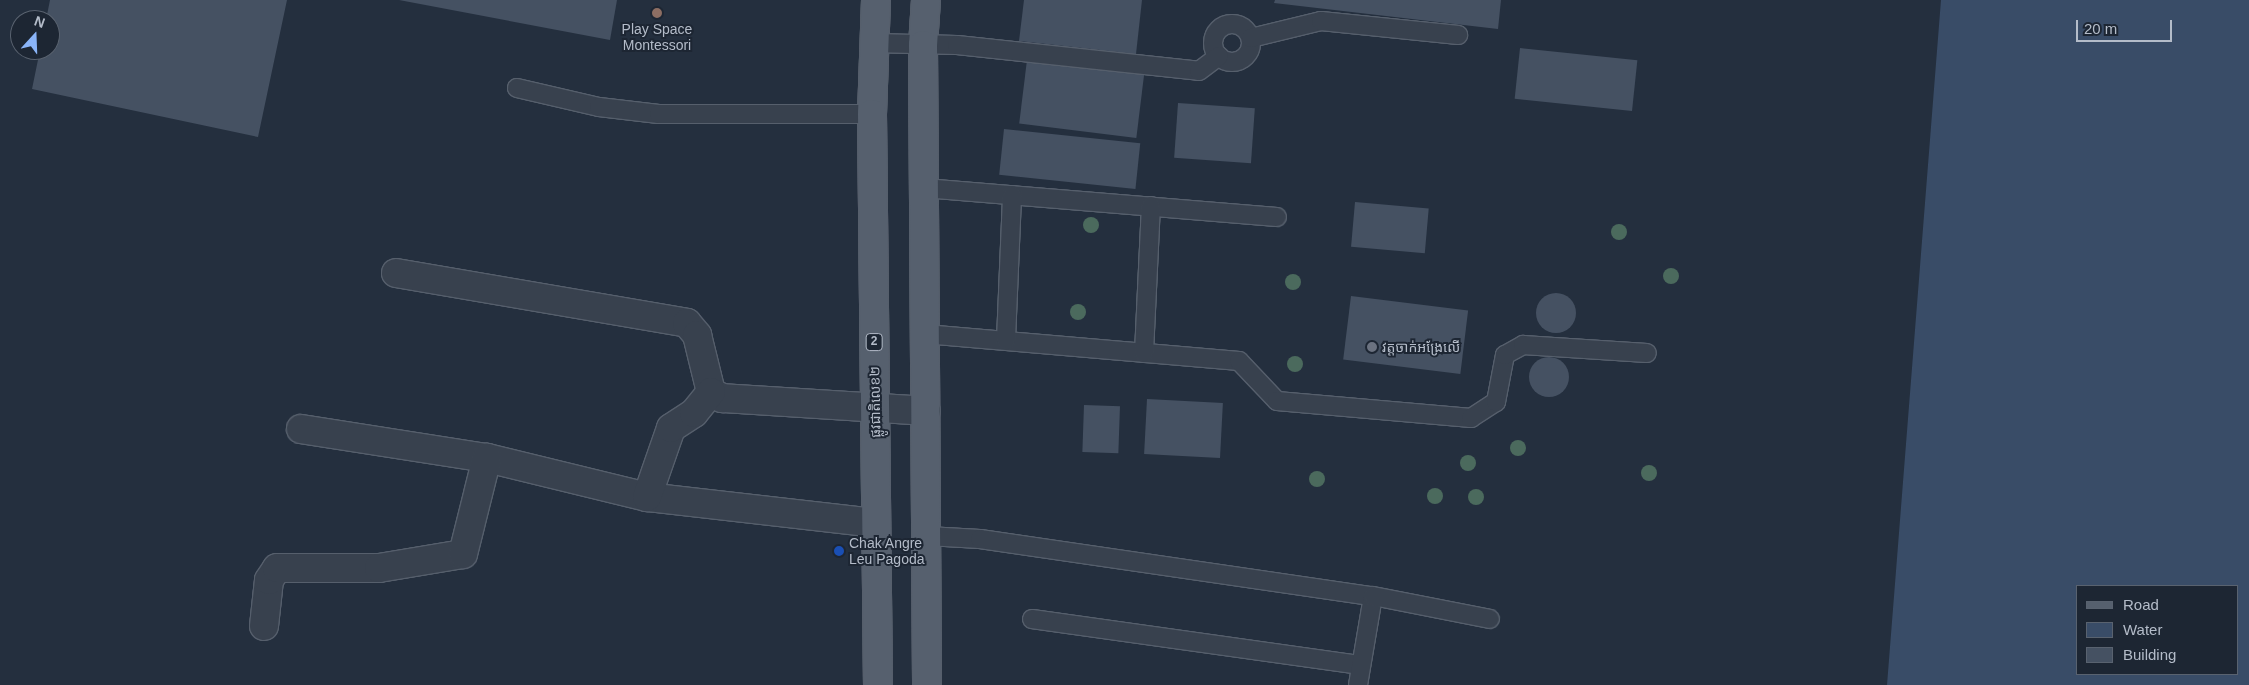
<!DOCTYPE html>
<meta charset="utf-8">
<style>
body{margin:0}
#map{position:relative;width:2249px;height:685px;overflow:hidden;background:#242f3e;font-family:Arial,"Noto Sans Khmer",sans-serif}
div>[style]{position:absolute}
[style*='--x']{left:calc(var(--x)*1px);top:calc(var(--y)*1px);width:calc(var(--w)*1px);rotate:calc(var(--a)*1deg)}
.water>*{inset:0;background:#394c67}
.building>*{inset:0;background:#455162;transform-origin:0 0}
.round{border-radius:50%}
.roads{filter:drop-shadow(1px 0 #565f6c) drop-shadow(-1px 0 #565f6c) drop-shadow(0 1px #565f6c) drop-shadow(0 -1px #565f6c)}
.service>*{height:18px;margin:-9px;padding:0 9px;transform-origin:9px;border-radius:9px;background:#38414e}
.service>.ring{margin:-9px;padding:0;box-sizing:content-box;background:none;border:18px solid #38414e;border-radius:50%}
.minor>*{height:28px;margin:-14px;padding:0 14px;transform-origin:14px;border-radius:14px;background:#38414e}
.primary>*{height:28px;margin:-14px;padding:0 14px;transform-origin:14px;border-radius:14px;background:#56606e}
.trees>*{width:16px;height:16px;margin:-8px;border-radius:50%;background:#4b6a5d}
.dots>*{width:14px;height:14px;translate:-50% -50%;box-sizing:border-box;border:2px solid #1d2633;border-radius:50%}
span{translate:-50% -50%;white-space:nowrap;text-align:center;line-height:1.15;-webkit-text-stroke:4px #1d2633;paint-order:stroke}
.shield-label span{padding:1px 4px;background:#1d2633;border:1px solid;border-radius:4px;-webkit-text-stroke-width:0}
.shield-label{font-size:12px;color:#b4bcc9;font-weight:700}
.poi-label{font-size:14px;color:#b4bcc9}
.left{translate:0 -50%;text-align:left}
.street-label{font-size:14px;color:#b4bcc9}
.legend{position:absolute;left:2076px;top:585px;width:162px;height:90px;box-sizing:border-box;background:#1d2633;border:1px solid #59626f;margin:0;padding:6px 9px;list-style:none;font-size:15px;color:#b4bcc9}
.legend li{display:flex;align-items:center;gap:10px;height:25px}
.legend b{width:25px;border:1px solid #59626f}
.north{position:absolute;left:10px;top:10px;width:50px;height:50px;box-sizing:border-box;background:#1d2633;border:1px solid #59626f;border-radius:50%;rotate:20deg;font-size:14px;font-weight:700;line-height:20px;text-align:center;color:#b4bcc9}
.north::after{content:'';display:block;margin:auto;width:18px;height:22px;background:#8ab4f8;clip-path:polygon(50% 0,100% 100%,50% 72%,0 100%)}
.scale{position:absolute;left:2076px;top:20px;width:96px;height:22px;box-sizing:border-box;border:2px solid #b4bcc9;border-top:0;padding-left:6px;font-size:15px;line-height:18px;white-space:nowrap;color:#b4bcc9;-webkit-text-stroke:4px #1d2633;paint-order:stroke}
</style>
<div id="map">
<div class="water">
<div style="clip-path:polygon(evenodd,1941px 0,2249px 0,2249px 685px,1887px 685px,1941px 0,2078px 586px,2238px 586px,2238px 674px,2078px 674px,2078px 586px)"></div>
</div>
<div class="building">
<div style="clip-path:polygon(50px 0,287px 0,258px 137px,32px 89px,40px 50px,50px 50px,50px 20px,46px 20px)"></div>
<div style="clip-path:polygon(399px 0,617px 0,610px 40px)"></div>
<div style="clip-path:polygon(1024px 0,1142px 0,1136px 54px,1019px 41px)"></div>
<div style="clip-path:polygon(1275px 0,1501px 0,1498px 29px,1274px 3px)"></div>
<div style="left:1520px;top:48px;width:118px;height:51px;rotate:6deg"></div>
<div style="left:1027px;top:60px;width:118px;height:64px;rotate:7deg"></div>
<div style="left:1178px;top:103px;width:77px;height:55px;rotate:4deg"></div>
<div style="left:1004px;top:129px;width:137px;height:46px;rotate:6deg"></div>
<div style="left:1355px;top:202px;width:74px;height:45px;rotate:5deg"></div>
<div class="round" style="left:1536px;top:293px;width:40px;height:40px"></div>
<div style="left:1351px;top:296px;width:118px;height:64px;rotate:7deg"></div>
<div class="round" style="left:1529px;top:357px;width:40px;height:40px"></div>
<div style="left:1147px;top:399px;width:76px;height:55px;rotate:3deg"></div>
<div style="left:1084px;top:405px;width:36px;height:47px;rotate:2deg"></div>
</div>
<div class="roads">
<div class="service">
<div class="ring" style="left:1213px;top:24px;width:20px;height:20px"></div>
<div style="--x:1251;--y:38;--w:72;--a:-13.7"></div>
<div style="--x:1321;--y:21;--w:138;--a:5.8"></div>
<div style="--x:873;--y:43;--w:84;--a:1.4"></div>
<div style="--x:957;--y:45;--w:243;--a:6.1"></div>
<div style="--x:1199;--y:71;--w:25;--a:-37"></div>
<div style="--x:517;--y:88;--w:84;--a:13"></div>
<div style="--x:599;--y:107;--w:60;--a:6.7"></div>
<div style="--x:659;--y:114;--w:213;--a:0"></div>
<div style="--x:924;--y:188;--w:354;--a:4.7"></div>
<div style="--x:925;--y:334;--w:315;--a:4.9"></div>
<div style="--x:1239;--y:361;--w:55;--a:46.5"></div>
<div style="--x:1277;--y:401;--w:195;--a:5"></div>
<div style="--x:1471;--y:418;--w:30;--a:-33"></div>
<div style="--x:1496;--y:402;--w:48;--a:-79.2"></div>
<div style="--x:1505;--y:355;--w:21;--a:-29"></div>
<div style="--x:1523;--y:345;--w:124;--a:3.7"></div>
<div style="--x:1006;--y:340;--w:145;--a:-87.6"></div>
<div style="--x:1144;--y:353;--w:147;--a:-87.3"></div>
<div style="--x:927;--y:536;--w:53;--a:3.2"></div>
<div style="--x:980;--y:539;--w:397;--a:8.3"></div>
<div style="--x:1032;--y:619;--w:332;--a:8"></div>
<div style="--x:1358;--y:685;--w:90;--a:-80.4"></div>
<div style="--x:1373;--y:596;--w:119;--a:11.1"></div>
</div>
<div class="minor">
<div style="--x:396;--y:273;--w:295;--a:9.7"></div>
<div style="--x:687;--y:323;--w:16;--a:50"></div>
<div style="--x:697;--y:335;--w:59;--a:76.2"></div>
<div style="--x:711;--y:392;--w:13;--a:29"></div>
<div style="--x:722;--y:398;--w:204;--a:3.6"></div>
<div style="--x:301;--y:429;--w:188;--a:8.9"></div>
<div style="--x:487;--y:458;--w:165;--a:13.7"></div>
<div style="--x:647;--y:497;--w:230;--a:6.5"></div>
<div style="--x:647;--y:497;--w:73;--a:-70.8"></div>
<div style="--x:671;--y:428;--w:27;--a:-33"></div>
<div style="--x:694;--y:413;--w:27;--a:-51"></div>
<div style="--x:264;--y:626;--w:46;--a:-83.8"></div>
<div style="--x:269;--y:580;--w:14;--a:-56"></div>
<div style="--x:277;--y:568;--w:102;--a:0"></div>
<div style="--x:379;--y:568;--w:85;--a:-9.5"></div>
<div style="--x:463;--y:554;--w:99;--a:-76"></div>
</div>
<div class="primary">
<div style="--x:876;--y:0;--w:114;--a:92"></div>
<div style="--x:872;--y:114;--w:571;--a:89.4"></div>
<div style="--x:926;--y:0;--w:45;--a:93.8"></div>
<div style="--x:923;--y:45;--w:640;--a:89.64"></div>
</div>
</div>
<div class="trees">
<div style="left:1091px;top:225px"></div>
<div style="left:1619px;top:232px"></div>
<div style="left:1671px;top:276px"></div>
<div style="left:1293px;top:282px"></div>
<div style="left:1078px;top:312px"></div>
<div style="left:1295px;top:364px"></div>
<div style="left:1518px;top:448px"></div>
<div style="left:1468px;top:463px"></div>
<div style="left:1649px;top:473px"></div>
<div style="left:1317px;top:479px"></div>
<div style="left:1435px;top:496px"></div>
<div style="left:1476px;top:497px"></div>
</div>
<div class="dots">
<div style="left:657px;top:13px;background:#8d6e63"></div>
<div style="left:1372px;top:347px;background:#6b7280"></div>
<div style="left:839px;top:551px;background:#1a4fb4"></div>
</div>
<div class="shield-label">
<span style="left:874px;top:342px">2</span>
</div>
<div class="poi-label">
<span style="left:657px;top:37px">Play Space<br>Montessori</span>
<span class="left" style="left:1382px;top:347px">វត្តចាក់អង្រែលើ</span>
<span class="left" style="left:849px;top:551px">Chak Angre<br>Leu Pagoda</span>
</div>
<div class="street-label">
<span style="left:875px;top:402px;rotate:-91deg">ផ្លូវជាតិលេខ២</span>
</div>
<ul class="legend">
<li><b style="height:6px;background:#56606e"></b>Road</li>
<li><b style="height:14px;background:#394c67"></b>Water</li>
<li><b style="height:14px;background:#455162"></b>Building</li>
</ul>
<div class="north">N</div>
<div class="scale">20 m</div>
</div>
